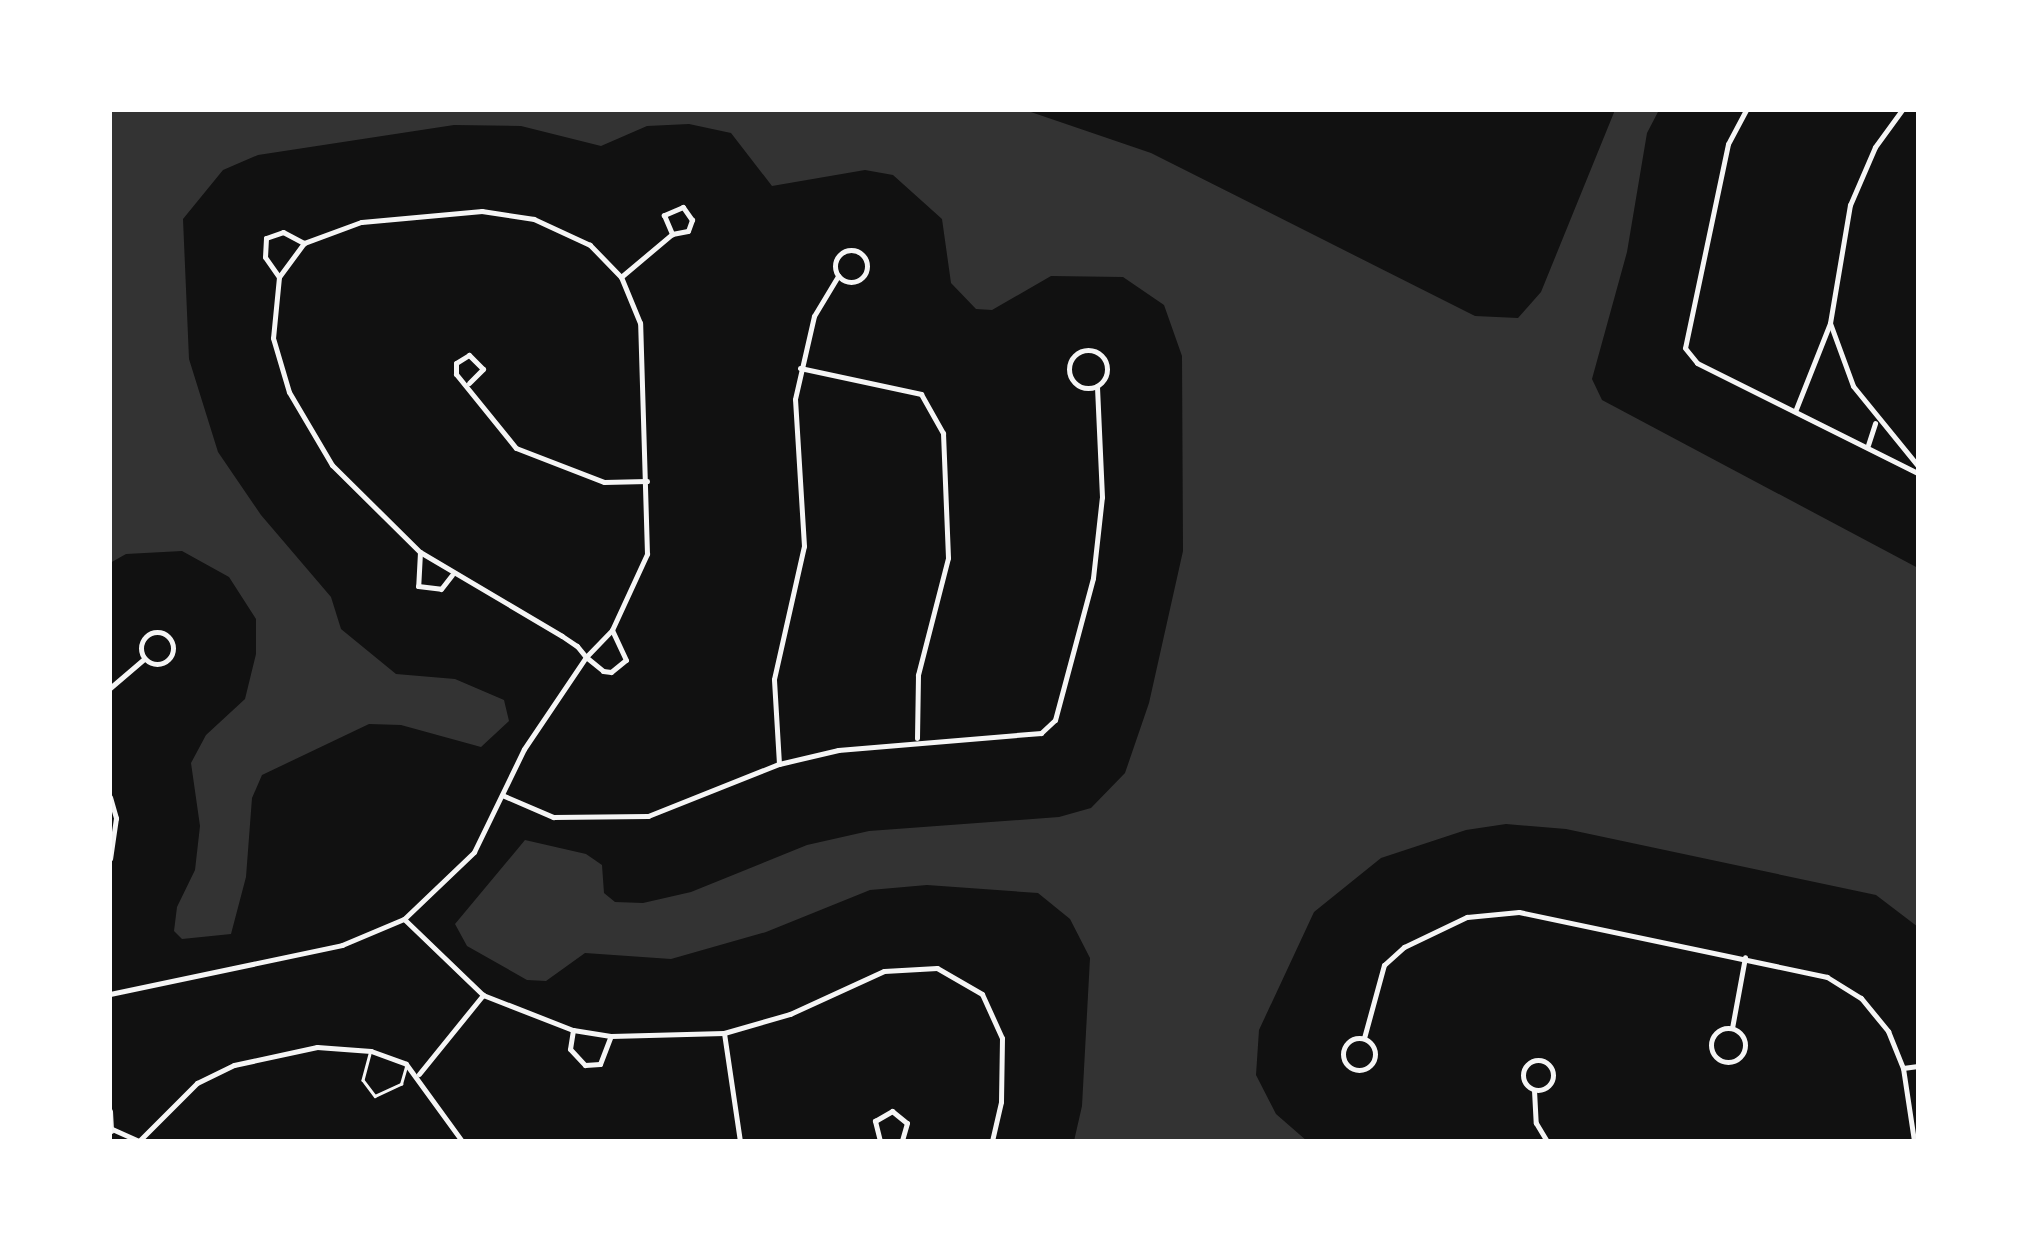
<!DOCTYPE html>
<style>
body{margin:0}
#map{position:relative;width:2028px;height:1251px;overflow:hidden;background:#111;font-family:"PT Sans",sans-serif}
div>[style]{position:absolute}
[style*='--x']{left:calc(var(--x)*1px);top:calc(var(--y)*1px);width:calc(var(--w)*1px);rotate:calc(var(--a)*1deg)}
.water>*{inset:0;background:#333}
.service>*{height:2.5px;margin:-1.25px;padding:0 1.25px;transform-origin:1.25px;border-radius:1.25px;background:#f5f5f5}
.minor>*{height:5px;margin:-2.5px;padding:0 2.5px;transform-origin:2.5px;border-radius:2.5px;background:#f5f5f5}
.minor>.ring{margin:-2.5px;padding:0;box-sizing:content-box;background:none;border:5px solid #f5f5f5;border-radius:50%}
span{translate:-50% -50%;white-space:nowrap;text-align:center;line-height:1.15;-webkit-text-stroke:10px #fff;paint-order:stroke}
.frame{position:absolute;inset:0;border:112px solid #fff;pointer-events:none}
</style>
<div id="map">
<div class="water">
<div style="clip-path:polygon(110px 110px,1025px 110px,1151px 153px,1475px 316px,1518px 318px,1541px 292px,1615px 110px,1659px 110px,1647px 133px,1627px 252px,1592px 379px,1602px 400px,1918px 568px,1918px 927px,1876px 895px,1566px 829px,1506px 824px,1466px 830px,1381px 858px,1314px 912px,1259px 1030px,1256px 1075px,1276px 1114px,1307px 1141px,1074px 1141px,1082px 1106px,1090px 958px,1070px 919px,1038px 893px,927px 885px,870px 890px,766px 932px,671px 959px,585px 953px,546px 981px,527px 980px,467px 946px,455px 924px,525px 840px,586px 854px,602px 865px,604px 893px,615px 902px,643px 903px,691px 892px,807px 845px,869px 831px,1059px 817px,1091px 808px,1125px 773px,1149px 703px,1183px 551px,1182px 356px,1164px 305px,1123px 277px,1051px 276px,992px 310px,976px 309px,951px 283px,942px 219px,893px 175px,865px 170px,772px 186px,731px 133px,689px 124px,647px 126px,601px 146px,521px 126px,454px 125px,258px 155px,223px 170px,183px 219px,189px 359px,218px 452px,261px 515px,331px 597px,341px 629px,396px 674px,455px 679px,504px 700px,509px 721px,481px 747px,401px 725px,369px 724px,262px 775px,252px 798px,246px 877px,231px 934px,182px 939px,174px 931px,177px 907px,195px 870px,200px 826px,191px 763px,206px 735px,245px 699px,256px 654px,256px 619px,229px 577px,182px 551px,126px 554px,110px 563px)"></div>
</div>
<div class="service">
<div style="--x:370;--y:1054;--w:27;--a:105"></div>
<div style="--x:363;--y:1080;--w:20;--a:53"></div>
<div style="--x:375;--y:1096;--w:29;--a:-25"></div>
<div style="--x:401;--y:1084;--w:19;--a:-74"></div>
</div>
<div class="minor">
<div style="--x:1746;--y:110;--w:38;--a:118"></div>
<div style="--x:1728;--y:144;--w:208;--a:101.9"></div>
<div style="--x:1685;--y:348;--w:19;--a:51"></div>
<div style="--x:1697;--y:363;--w:247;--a:26.5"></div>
<div class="ring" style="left:835px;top:250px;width:27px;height:27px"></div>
<div style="--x:279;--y:277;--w:24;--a:-125"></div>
<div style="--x:265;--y:257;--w:19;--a:-87"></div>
<div style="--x:266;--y:238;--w:18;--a:-19"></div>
<div style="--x:283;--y:232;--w:24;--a:28"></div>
<div style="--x:621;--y:277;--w:67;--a:-40.1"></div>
<div style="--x:672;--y:234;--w:16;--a:-11"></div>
<div style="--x:688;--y:231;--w:12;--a:-70"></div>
<div style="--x:692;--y:220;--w:16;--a:-125"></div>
<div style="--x:683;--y:207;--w:21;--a:157"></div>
<div style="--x:664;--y:215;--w:21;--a:67"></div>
<div style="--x:1830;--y:323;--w:67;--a:69.9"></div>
<div style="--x:1853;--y:386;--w:103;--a:50.9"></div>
<div class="ring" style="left:1069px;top:350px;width:33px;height:33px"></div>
<div style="--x:800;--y:368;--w:124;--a:12.1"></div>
<div style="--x:921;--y:394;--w:45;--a:60.6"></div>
<div style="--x:943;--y:433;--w:125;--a:87.7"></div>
<div style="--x:948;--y:558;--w:121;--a:104.4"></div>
<div style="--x:918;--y:675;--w:63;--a:90.9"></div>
<div style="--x:469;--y:383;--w:20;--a:-45"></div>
<div style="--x:483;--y:369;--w:20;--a:-135"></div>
<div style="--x:469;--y:355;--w:15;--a:148"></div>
<div style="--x:456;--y:363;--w:11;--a:90"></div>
<div style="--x:456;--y:374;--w:95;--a:51"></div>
<div style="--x:516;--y:448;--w:94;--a:21.1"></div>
<div style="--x:604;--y:482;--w:43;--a:-1.3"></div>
<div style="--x:1796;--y:409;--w:92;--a:-68.4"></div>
<div style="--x:1830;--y:323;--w:120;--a:-80.4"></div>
<div style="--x:1850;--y:205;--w:63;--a:-66.7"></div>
<div style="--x:1875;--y:147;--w:46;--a:-53.9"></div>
<div style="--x:1868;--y:445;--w:23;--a:-72"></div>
<div style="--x:420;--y:552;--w:34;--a:93"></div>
<div style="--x:418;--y:586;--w:23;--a:7"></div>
<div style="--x:441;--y:589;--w:18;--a:-52"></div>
<div class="ring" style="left:141px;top:632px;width:27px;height:27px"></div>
<div style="--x:110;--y:688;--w:45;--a:-40.5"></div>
<div style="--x:779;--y:764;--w:85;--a:-93.4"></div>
<div style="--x:774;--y:679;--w:136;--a:-77.3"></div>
<div style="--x:804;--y:546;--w:147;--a:-93.5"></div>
<div style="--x:795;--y:399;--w:85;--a:-77.1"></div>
<div style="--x:814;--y:316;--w:47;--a:-59"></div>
<div style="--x:502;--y:795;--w:56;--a:23.3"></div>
<div style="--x:553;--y:817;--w:95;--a:-0.6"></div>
<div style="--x:648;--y:816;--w:141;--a:-21.7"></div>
<div style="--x:779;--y:764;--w:61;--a:-13.3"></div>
<div style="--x:838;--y:750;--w:204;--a:-4.8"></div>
<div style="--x:1041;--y:733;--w:19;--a:-43"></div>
<div style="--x:1055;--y:720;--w:147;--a:-75"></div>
<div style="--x:1093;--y:578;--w:81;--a:-83.7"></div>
<div style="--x:1102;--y:497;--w:111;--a:-92.6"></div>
<div style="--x:110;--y:797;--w:22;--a:74"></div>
<div style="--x:116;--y:818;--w:41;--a:98.3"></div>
<div style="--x:404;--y:919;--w:110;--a:43.9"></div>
<div style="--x:483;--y:995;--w:97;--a:21.3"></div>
<div style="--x:573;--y:1030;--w:38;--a:9"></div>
<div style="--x:611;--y:1036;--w:113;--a:-1.5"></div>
<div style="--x:724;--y:1033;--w:69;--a:-16.1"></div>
<div style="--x:790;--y:1014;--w:103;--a:-24.6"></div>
<div style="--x:884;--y:971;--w:53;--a:-3.2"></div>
<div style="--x:937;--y:968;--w:52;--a:30"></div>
<div style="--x:982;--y:994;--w:48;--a:65.6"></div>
<div style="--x:1002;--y:1038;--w:64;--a:90.9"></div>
<div style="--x:1001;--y:1102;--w:40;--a:103"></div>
<div style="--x:110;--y:994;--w:237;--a:-11.9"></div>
<div style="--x:342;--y:945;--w:67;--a:-22.8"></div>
<div style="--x:404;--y:919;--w:97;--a:-43.7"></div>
<div style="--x:474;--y:852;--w:114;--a:-64.1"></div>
<div style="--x:524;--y:749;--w:111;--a:-56"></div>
<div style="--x:586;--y:657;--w:37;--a:-46"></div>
<div style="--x:612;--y:630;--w:84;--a:-65.3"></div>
<div style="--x:647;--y:554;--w:231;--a:-91.7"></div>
<div style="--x:640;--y:323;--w:50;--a:-112.4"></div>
<div style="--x:621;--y:277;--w:45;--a:-134.1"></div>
<div style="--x:590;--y:245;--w:62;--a:-155.1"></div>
<div style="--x:534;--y:219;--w:53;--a:-171.3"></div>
<div style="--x:482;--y:211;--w:121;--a:174.8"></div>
<div style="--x:361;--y:222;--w:61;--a:159.8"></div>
<div style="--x:304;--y:243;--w:42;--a:126.3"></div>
<div style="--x:279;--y:277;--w:61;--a:95.6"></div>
<div style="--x:273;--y:338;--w:56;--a:73.5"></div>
<div style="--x:289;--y:392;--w:85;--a:59.5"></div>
<div style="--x:332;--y:465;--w:124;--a:44.7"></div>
<div style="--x:420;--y:552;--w:165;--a:30.6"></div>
<div style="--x:562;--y:636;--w:18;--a:34"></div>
<div style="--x:577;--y:646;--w:14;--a:51"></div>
<div style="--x:586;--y:657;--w:22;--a:39"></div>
<div style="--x:603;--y:671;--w:8;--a:7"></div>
<div style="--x:611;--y:672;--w:19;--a:-39"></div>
<div style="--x:626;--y:660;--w:33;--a:-115"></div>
<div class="ring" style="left:1711px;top:1028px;width:29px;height:29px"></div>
<div style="--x:1732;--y:1028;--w:72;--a:-79.6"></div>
<div style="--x:573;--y:1030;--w:19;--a:99"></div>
<div style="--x:570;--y:1049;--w:22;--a:47"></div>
<div style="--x:585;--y:1065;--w:15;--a:-4"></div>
<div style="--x:600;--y:1064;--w:30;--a:-69"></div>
<div style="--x:724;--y:1033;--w:109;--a:81.6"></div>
<div class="ring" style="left:1343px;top:1038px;width:27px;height:27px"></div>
<div style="--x:1364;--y:1038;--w:76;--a:-74.7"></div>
<div style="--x:1384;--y:965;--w:27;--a:-42"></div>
<div style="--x:1404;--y:947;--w:70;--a:-25.5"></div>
<div style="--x:1467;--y:917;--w:52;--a:-5.5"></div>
<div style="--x:1519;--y:912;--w:315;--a:11.9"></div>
<div style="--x:1827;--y:977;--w:40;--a:32"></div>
<div style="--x:1861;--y:998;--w:43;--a:50.7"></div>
<div style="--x:1888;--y:1031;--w:40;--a:68"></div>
<div style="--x:1903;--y:1068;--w:74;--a:81.4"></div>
<div class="ring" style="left:1523px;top:1060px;width:25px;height:25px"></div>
<div style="--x:1903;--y:1068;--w:15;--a:-8"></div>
<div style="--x:419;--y:1074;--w:102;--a:-51"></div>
<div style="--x:1534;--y:1090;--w:33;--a:87"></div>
<div style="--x:1536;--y:1123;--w:21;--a:59"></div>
<div style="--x:110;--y:1111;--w:20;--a:87"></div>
<div style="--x:112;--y:1129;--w:30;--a:24"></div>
<div style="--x:139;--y:1141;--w:82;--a:-45"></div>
<div style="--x:197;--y:1083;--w:41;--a:-25.9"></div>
<div style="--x:234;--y:1065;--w:85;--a:-12.2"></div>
<div style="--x:317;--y:1047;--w:54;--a:4.2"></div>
<div style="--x:371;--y:1051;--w:37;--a:20"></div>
<div style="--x:406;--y:1064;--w:95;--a:54"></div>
<div style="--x:880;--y:1141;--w:21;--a:-104"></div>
<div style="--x:875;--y:1121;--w:20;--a:-30"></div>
<div style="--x:892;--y:1111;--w:19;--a:39"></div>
<div style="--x:907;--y:1123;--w:19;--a:106"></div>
</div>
<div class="frame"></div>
</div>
